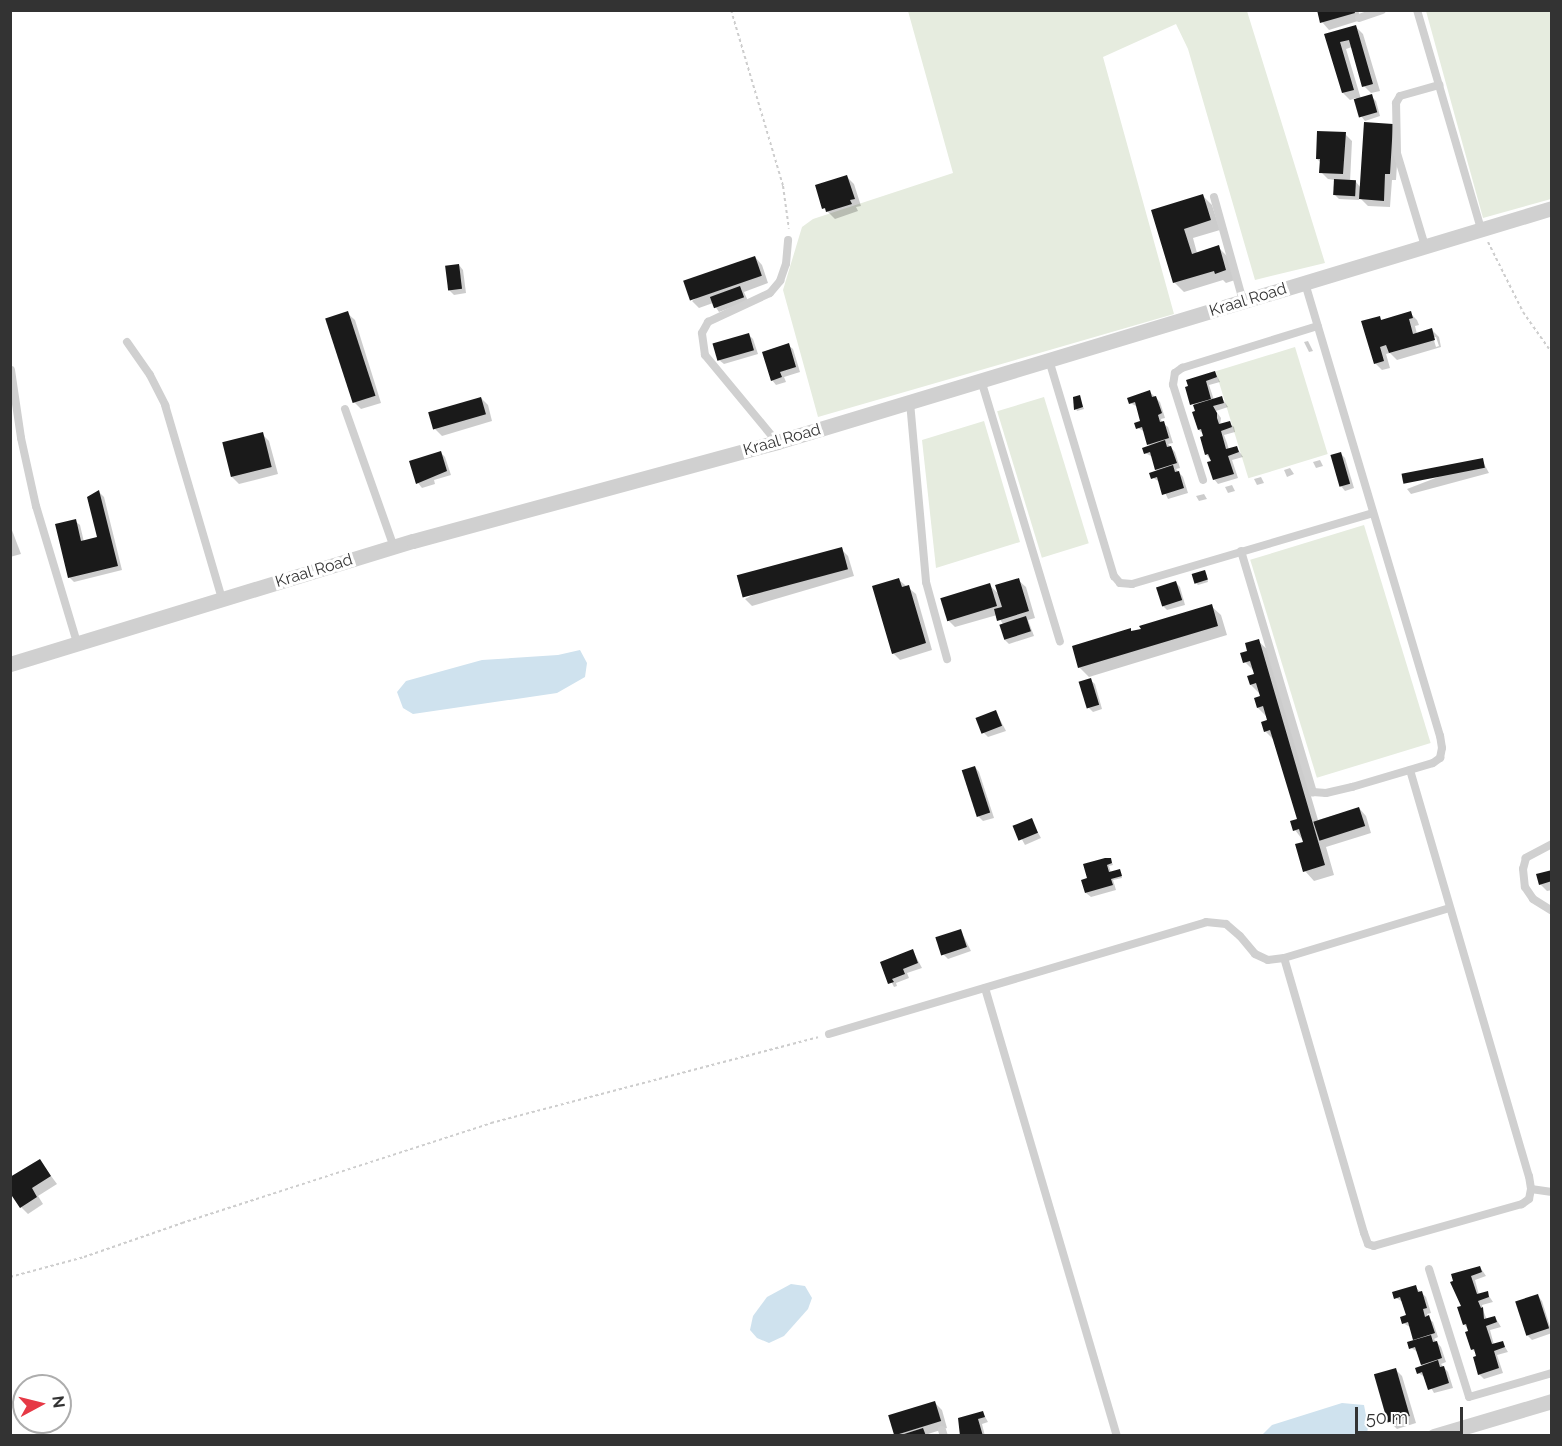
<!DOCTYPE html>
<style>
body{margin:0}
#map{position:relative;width:1562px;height:1446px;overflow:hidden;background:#fff;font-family:Raleway,sans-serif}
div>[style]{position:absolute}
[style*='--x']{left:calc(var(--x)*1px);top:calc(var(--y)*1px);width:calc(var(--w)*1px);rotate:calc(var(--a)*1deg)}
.green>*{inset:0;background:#e6ecdf;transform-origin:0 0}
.water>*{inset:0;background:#cfe2ee}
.shadow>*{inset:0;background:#0003}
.building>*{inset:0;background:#1a1a1a;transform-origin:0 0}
.path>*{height:2px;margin-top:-1px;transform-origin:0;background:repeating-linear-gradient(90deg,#cdcdcd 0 3px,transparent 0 6px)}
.service>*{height:8px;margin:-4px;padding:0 4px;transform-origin:4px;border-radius:4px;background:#d0d0d0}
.minor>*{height:15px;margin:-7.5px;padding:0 7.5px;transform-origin:7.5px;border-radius:7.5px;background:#d0d0d0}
span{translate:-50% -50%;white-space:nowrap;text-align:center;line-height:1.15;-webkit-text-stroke:6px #fff;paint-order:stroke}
.street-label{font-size:16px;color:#333}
.frame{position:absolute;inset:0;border:12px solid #333;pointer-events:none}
.north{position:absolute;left:12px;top:1374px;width:60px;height:60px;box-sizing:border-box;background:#fff;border:2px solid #adadad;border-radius:50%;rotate:83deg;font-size:16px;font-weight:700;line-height:24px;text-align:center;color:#333}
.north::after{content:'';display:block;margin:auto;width:21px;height:27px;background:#e63946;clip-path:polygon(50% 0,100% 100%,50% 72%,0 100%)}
.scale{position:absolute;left:1355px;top:1407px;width:108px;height:27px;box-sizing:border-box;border:3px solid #333;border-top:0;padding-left:8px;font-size:18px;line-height:21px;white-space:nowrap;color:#333;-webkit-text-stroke:4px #fff;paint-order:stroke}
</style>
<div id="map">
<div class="green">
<div style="clip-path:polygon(908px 11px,1247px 11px,1325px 263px,1255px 280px,1188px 49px,1176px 24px,1103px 57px,1174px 314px,818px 417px,783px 290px,802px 227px,813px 219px,953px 173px)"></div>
<div style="clip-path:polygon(1426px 11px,1551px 11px,1551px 199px,1483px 218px)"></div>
<div style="left:1295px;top:347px;width:112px;height:83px;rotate:73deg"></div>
<div style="left:1044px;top:397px;width:153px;height:49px;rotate:73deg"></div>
<div style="clip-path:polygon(984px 421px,1020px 542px,936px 568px,922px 440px)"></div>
<div style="left:1364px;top:525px;width:228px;height:119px;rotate:73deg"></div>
</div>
<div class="water">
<div style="clip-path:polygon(580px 650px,587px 663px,585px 677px,557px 693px,413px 714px,403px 708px,397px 692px,406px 681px,482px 660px,558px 655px)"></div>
<div style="clip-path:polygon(791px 1284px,805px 1286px,812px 1298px,808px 1309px,784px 1336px,769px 1343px,757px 1338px,750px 1330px,753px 1316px,767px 1297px)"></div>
<div style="clip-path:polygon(1342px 1403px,1364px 1405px,1368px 1426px,1367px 1435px,1262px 1435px,1272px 1425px)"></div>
</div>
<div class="shadow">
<div style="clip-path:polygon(1318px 10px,1358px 10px,1361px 20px,1329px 30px,1322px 22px)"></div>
<div style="clip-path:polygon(1356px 27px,1363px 34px,1380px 91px,1371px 93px,1364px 86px,1352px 47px,1346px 49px,1361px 99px,1371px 96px,1376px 101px,1380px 116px,1365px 121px,1361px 116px,1356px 98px,1350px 100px,1343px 93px,1326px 35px)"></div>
<div style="clip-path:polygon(1392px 125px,1399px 132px,1396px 180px,1392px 180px,1390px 207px,1368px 206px,1359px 197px,1359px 200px,1339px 199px,1334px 194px,1335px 180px,1328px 179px,1321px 172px,1321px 163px,1317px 159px,1345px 134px,1352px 141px,1350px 182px,1356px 182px,1361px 188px)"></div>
<div style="clip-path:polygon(847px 177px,854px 184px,861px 206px,856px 207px,858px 211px,835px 219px,824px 208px)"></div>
<div style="clip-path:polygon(1203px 196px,1212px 205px,1220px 230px,1193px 238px,1197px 253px,1218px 247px,1228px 257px,1235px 280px,1226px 283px,1223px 280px,1184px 292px,1174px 282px,1153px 211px)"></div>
<div style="clip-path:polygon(755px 257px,762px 265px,768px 283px,744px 292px,748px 301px,719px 312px,713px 303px,699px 308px,692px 301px)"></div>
<div style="clip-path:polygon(459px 265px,463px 270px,466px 293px,454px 295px,449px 290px)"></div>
<div style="clip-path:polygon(347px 313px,355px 320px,381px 403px,361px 409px,354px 402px)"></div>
<div style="clip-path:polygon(evenodd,1410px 313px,1417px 320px,1419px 325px,1415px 326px,1417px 334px,1432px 330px,1439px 337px,1441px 347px,1397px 360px,1390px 353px,1386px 354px,1390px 368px,1382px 370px,1375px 363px,1379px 318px,1383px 321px,1410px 313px,1433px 337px,1436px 337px,1439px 346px,1436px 347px,1433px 337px)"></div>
<div style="clip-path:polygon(749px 335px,753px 339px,758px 354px,724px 364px,719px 360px)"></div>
<div style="clip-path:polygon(1308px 341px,1313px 351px,1309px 352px,1304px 342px)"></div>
<div style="clip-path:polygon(788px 345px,793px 349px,800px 372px,784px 377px,786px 382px,776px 385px,772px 380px)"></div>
<div style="clip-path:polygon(1215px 372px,1220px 382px,1209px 385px,1214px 400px,1222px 398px,1228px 407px,1216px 411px,1221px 418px,1220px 425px,1229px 423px,1234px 427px,1235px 432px,1224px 435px,1227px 443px,1229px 450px,1237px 448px,1243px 457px,1232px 460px,1238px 478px,1218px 484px,1214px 479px,1212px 462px,1206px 454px,1204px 435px,1199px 430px,1197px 412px,1187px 388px)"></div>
<div style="clip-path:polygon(1150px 392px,1160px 402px,1165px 418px,1161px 419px,1162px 423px,1168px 427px,1173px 443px,1168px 444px,1175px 452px,1180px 468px,1176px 469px,1183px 477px,1188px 493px,1168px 499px,1160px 482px,1153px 478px,1157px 472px,1153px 457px,1145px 453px,1150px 447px,1145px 432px,1138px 428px,1142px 422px,1138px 407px,1130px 403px)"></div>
<div style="clip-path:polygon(1079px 396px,1084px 409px,1077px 411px,1074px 405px)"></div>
<div style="clip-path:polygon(481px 398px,488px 405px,492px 421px,442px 436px,435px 429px)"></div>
<div style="clip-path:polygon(262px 434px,269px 441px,278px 474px,239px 484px,232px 477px)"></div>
<div style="clip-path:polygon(441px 453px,445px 457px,451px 475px,434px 480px,435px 484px,422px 488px,418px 483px,411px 462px)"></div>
<div style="clip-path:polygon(1341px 454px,1345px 458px,1354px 488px,1345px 491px,1341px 486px)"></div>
<div style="clip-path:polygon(1320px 460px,1323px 466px,1316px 468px,1313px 462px)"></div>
<div style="clip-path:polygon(1482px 460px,1489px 473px,1411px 494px,1407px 489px)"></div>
<div style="clip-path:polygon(1290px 468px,1294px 474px,1287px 477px,1284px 470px)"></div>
<div style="clip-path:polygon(1261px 477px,1264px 483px,1257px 485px,1254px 479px)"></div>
<div style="clip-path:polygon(1232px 485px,1235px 491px,1228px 493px,1225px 487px)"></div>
<div style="clip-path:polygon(99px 492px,104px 497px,122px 570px,74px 582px,70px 578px,57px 525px,75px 521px,80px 525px,84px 542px,99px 538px)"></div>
<div style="clip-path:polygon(1204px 494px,1207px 499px,1199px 501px,1196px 496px)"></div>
<div style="clip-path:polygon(10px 525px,21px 554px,10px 557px)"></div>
<div style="clip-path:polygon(841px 549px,848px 556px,854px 576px,752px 606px,745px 599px)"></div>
<div style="clip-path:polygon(1206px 574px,1208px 582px,1198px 585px,1196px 583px)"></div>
<div style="clip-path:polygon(899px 580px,916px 594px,932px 650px,900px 660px,893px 653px)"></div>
<div style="clip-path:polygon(1018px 580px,1026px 587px,1035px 618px,1028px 620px,1034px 636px,1009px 644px,1004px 639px,1003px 624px,997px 615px,955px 627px,948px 620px,989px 585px,1000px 595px)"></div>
<div style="clip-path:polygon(1176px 583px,1180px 587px,1185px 605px,1167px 610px,1163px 606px)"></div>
<div style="clip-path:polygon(1211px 606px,1221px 615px,1227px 635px,1089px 677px,1079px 667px,1130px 630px,1133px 633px)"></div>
<div style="clip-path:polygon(1258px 641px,1268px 650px,1318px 820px,1359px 808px,1366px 816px,1371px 833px,1326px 847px,1334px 875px,1314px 881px,1305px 871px,1305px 843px,1295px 830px,1299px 820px,1275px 741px,1265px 731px,1268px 718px,1258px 708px,1261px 695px,1251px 685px,1255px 672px,1245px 662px)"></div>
<div style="clip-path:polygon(1090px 680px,1095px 684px,1102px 709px,1093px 712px,1088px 707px)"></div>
<div style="clip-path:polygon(996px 712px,1006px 731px,988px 737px,984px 733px)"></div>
<div style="clip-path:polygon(975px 767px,979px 772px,994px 818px,983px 821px,979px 817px)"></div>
<div style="clip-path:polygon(1031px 820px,1041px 838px,1025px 845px,1015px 827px)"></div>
<div style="clip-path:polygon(1111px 860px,1113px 865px,1109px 866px,1111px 873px,1121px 872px,1122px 878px,1113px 880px,1116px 890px,1091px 897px,1086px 893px)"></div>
<div style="clip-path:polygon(1552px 871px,1552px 890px,1547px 891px,1540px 884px)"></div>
<div style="clip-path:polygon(961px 931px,971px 951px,948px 959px,944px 955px)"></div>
<div style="clip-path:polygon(913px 951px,922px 968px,907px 973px,909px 978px,896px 983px,897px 986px,894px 987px,882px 963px)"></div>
<div style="clip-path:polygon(40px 1161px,57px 1184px,38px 1196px,43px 1204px,28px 1214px,21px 1207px)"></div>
<div style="clip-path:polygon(1480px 1267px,1486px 1276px,1475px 1280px,1479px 1295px,1487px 1293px,1493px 1302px,1482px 1305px,1483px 1310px,1487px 1320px,1495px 1317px,1501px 1327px,1490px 1330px,1494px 1345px,1502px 1342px,1508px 1352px,1497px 1355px,1503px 1373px,1484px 1379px,1479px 1374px,1477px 1354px,1472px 1349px,1470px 1332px,1464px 1324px,1463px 1307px,1452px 1283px)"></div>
<div style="clip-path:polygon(1415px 1287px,1426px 1297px,1431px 1313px,1427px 1314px,1428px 1318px,1433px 1322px,1438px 1337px,1434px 1339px,1441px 1347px,1446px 1362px,1441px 1364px,1448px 1372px,1453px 1388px,1434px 1393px,1425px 1377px,1418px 1373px,1423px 1367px,1418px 1352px,1411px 1348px,1415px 1342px,1410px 1327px,1403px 1323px,1407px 1316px,1403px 1302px,1396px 1298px)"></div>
<div style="clip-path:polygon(1538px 1296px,1542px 1301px,1552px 1333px,1532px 1340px,1527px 1335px)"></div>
<div style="clip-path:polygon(1395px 1369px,1402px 1376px,1416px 1423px,1397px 1429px,1390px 1422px,1376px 1375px)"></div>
<div style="clip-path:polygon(935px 1403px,942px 1410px,947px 1428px,928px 1434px,930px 1436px,895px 1434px)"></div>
<div style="clip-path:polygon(983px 1413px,988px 1422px,982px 1424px,985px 1436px,963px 1436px)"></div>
</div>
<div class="building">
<div style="clip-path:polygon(1317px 10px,1354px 10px,1355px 13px,1320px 23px)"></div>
<div style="clip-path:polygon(1356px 25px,1373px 84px,1362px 87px,1349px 40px,1340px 42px,1354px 90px,1342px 93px,1324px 34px)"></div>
<div style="left:1372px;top:94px;width:19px;height:19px;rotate:74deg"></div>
<div style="clip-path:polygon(1364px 122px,1393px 124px,1390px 174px,1385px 174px,1384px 201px,1359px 199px)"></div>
<div style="clip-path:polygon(1317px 131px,1346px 132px,1343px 174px,1319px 173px,1320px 159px,1316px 159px)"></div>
<div style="clip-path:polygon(847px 175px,855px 199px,850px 200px,852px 204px,826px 212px,825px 208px,822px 209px,815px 185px)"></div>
<div style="left:1334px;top:179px;width:22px;height:16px;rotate:3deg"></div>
<div style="clip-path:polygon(1203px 194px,1211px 220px,1184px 229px,1192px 254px,1219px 245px,1226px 270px,1215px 274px,1214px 271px,1173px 283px,1151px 210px)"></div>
<div style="left:755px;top:256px;width:21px;height:76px;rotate:71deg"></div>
<div style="left:459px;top:264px;width:25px;height:14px;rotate:83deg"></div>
<div style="left:740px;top:286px;width:12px;height:32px;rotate:70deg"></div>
<div style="left:348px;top:311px;width:89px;height:24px;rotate:72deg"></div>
<div style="clip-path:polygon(1411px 311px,1413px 318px,1409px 319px,1413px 334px,1432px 328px,1435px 340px,1389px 353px,1386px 345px,1380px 347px,1384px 361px,1374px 364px,1361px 321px,1380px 316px,1381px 320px)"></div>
<div style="left:749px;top:333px;width:18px;height:38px;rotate:74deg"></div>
<div style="clip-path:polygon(789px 343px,796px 367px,780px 372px,782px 377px,771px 381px,762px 352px)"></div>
<div style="clip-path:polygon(1215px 371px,1217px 377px,1206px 381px,1211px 399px,1190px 405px,1185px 387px,1188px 386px,1186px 380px)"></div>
<div style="clip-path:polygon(1150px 390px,1152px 397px,1156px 396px,1162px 413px,1158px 415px,1160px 422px,1164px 421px,1169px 438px,1147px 445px,1142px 427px,1136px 429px,1134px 423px,1140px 421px,1135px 402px,1129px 404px,1127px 398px)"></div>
<div style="clip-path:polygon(1080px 395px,1083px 407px,1074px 410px,1073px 397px)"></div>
<div style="clip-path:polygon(1222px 396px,1224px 403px,1213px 406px,1217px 413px,1217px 418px,1219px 424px,1230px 421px,1232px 427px,1221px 431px,1223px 438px,1226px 449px,1237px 446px,1239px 452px,1228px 456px,1234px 474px,1213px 480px,1207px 462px,1211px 461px,1208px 454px,1205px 455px,1200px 437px,1203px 436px,1201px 429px,1198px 430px,1192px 412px,1195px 411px,1193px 405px)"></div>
<div style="left:481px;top:397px;width:18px;height:55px;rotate:74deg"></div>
<div style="left:263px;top:432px;width:36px;height:42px;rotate:76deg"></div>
<div style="clip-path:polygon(1165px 440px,1167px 447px,1171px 446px,1177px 463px,1155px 470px,1150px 452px,1144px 454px,1142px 448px)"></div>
<div style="clip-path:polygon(441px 451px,447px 471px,416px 484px,409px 461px)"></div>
<div style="left:1341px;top:452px;width:33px;height:11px;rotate:74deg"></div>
<div style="left:1483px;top:458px;width:10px;height:83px;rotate:79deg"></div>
<div style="clip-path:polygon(1173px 465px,1175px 472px,1179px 471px,1184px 488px,1162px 495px,1157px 477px,1151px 479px,1149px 473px)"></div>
<div style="clip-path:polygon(99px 490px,118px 566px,68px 578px,55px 524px,76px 519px,81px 541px,97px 537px,87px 497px)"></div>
<div style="left:842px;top:547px;width:23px;height:109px;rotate:75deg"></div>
<div style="left:1205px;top:570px;width:10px;height:14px;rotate:73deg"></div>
<div style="clip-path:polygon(899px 578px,902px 587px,909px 585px,926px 643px,892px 654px,872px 586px)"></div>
<div style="clip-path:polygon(1019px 578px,1029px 611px,997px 621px,994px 609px,1002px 607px,995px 585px)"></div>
<div style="left:1176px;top:581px;width:20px;height:21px;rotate:72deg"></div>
<div style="left:990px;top:583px;width:24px;height:52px;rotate:73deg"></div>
<div style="clip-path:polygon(1212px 604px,1218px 626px,1078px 668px,1072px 646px,1131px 628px,1131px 631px,1141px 629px,1139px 626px)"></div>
<div style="left:1026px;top:616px;width:16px;height:28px;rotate:72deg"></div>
<div style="clip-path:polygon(1259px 639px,1325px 865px,1303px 872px,1295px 844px,1303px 842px,1299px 829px,1293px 831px,1290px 821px,1297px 819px,1270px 730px,1264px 732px,1261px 722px,1267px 720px,1263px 706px,1257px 708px,1254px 698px,1260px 696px,1256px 683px,1250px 685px,1247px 676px,1254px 674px,1250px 661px,1243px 663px,1240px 653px,1247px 651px,1245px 643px)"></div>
<div style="left:1091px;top:678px;width:28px;height:13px;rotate:73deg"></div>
<div style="left:996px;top:710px;width:17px;height:22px;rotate:69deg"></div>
<div style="left:975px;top:766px;width:49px;height:14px;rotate:72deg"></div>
<div style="left:1359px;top:807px;width:20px;height:48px;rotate:72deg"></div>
<div style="left:1032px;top:818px;width:16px;height:21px;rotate:68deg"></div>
<div style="clip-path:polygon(1105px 858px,1111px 858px,1112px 863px,1107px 865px,1109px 872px,1120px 869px,1122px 876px,1111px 879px,1113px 885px,1085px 893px,1081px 880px,1087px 878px,1083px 864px)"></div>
<div style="clip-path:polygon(1552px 870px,1552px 881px,1539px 885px,1536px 874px)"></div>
<div style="left:961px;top:929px;width:19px;height:27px;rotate:72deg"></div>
<div style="clip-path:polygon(913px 949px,918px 963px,903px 969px,905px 974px,892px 979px,894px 982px,888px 984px,880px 962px)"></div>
<div style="clip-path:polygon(40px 1159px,51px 1176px,32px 1188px,37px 1197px,20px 1208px,10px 1193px,10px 1177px)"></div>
<div style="clip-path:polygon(1480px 1266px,1482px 1272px,1471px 1276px,1477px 1294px,1488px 1291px,1489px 1297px,1478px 1301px,1481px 1308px,1483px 1307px,1484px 1319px,1495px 1316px,1497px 1322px,1486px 1326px,1492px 1344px,1503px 1341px,1505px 1347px,1494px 1351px,1499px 1368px,1478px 1375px,1473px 1357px,1476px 1356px,1474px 1349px,1471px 1350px,1465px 1332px,1468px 1331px,1466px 1324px,1463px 1325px,1457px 1307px,1461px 1306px,1450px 1282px,1453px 1281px,1451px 1274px)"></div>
<div style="clip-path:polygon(1416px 1285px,1418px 1292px,1422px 1291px,1427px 1308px,1423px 1309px,1425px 1317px,1429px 1315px,1435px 1333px,1413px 1340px,1408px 1322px,1402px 1324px,1400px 1317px,1406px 1315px,1400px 1297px,1394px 1299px,1392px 1292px)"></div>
<div style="left:1538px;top:1294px;width:36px;height:24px;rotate:72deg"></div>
<div style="clip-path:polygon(1431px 1335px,1433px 1342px,1437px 1341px,1442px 1358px,1421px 1365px,1415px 1347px,1409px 1349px,1407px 1342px)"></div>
<div style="clip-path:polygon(1438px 1360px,1440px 1367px,1444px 1366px,1449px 1383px,1428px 1390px,1422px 1372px,1417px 1374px,1415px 1368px)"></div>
<div style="left:1396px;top:1368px;width:50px;height:23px;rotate:74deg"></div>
<div style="left:935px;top:1401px;width:21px;height:49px;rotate:73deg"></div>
<div style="clip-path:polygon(983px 1411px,985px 1417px,978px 1419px,983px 1436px,960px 1436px,958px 1418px)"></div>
<div style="clip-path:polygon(923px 1428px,926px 1436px,901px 1436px,901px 1435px)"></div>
</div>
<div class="path">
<div style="--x:731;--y:10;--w:184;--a:73.5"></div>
<div style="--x:783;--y:186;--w:43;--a:82.1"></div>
<div style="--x:1488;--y:242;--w:78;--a:63.4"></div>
<div style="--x:1523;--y:312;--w:50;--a:54.7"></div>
<div style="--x:10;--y:1277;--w:77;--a:-15.1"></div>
<div style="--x:84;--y:1257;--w:104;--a:-19.1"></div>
<div style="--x:182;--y:1223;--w:325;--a:-17.9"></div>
<div style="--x:491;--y:1123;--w:338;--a:-14.7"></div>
</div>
<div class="service">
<div style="--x:1417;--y:10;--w:228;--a:73.7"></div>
<div style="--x:1359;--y:18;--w:24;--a:-19"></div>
<div style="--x:1214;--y:197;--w:108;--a:74.4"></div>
<div style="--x:1425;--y:246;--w:97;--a:-106.8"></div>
<div style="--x:1397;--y:153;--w:50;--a:-91.1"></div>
<div style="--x:1396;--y:103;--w:8;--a:-60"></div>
<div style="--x:1400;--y:96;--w:41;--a:-15.8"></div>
<div style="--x:127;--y:342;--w:40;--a:55.1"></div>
<div style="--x:150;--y:375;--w:34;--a:63"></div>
<div style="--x:165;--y:405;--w:202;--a:73.6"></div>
<div style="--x:1049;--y:360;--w:226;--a:73.3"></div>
<div style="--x:1114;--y:576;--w:9;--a:49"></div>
<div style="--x:1120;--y:583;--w:12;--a:5"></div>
<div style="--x:1132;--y:584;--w:251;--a:-16.4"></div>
<div style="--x:11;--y:370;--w:69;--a:81.6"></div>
<div style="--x:21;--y:438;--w:70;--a:77.6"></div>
<div style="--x:36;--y:506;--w:143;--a:73.3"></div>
<div style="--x:981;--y:380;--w:273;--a:73.2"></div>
<div style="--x:910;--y:402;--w:181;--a:84.9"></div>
<div style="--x:926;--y:582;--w:80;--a:74.7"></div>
<div style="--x:345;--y:409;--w:146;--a:70.5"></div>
<div style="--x:777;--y:442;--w:113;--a:-129.6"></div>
<div style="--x:705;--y:355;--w:22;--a:-98"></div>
<div style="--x:702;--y:333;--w:13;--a:-61"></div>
<div style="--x:708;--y:322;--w:68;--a:-25.1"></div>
<div style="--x:770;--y:293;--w:16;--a:-50"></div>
<div style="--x:780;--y:281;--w:18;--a:-71"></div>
<div style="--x:786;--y:264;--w:24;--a:-85"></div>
<div style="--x:1203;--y:480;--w:100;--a:-107.5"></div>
<div style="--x:1173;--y:385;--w:12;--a:-81"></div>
<div style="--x:1175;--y:373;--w:9;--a:-36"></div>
<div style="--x:1182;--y:368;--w:142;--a:-17.2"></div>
<div style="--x:1241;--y:551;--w:252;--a:73.4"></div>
<div style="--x:1313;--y:792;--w:13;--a:4"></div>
<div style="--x:1326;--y:793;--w:27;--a:-13"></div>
<div style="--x:1352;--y:787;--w:84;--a:-16.5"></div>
<div style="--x:1433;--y:763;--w:9;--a:-36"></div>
<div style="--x:1440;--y:758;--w:10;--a:-79"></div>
<div style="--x:1442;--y:748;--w:12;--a:-99"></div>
<div style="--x:1440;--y:736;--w:474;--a:-106.6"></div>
<div style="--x:1410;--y:770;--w:423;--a:73.7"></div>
<div style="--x:1529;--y:1176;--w:13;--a:81"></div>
<div style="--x:1531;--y:1189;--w:10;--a:101"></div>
<div style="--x:1529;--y:1199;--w:9;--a:144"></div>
<div style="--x:1522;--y:1204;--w:154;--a:164.2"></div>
<div style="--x:1374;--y:1246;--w:6;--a:-162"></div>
<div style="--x:1368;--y:1244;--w:12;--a:-110"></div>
<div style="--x:1364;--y:1233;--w:286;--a:-106.2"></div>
<div style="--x:1284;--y:958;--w:173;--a:-16.8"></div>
<div style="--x:1552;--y:844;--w:30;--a:152"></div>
<div style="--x:1526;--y:858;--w:11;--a:105"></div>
<div style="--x:1523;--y:869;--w:18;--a:84"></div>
<div style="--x:1525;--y:887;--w:14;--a:56"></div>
<div style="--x:1533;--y:899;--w:22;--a:32"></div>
<div style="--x:985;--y:988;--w:467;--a:73.6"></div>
<div style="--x:829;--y:1034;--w:393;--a:-16.5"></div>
<div style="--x:1206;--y:922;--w:20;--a:6"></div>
<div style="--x:1226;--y:924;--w:18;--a:41"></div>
<div style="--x:1240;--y:936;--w:23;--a:50"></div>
<div style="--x:1255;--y:954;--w:14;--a:25"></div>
<div style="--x:1268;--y:960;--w:16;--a:-7"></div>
<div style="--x:1531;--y:1189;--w:21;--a:8"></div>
<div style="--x:1429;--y:1269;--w:134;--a:72.6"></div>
<div style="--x:1469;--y:1397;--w:86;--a:-16.1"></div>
<div style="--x:942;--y:1430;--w:6;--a:72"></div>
</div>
<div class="minor">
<div style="--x:10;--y:664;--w:421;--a:-17"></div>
<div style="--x:413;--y:541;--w:377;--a:-15.2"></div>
<div style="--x:777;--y:442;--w:810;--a:-16.8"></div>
<div style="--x:1434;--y:1436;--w:123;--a:-16.5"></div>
</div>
<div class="street-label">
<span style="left:1248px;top:300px;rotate:-17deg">Kraal Road</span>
<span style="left:782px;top:440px;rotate:-16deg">Kraal Road</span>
<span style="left:314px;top:571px;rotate:-17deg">Kraal Road</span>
</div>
<div class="frame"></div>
<div class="north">N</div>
<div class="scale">50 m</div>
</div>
